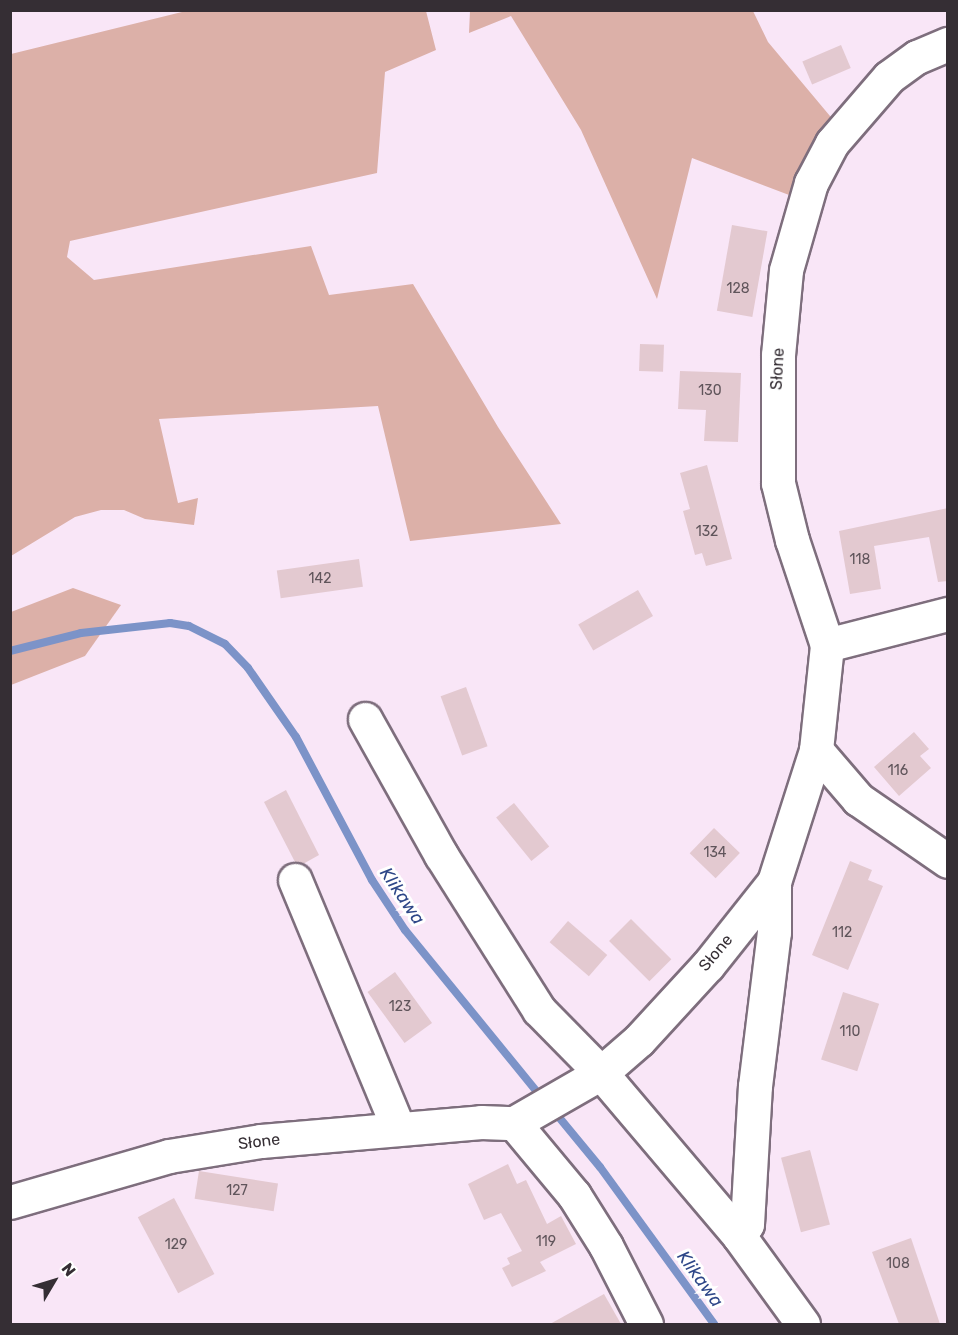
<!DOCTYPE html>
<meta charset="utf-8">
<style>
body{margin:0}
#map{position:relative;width:958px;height:1335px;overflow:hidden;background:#f9e6f7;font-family:Rubik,sans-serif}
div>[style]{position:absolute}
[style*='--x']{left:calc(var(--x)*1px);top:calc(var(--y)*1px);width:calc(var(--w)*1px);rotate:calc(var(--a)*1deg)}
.green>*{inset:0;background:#dcb0a8}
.stream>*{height:8px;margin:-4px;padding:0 4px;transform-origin:4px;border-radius:4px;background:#7c93c8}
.building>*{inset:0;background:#e3c9d0;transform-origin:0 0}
.roads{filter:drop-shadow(2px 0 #7e6e7d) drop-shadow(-2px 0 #7e6e7d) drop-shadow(0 2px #7e6e7d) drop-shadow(0 -2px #7e6e7d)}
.minor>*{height:33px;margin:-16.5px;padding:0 16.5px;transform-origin:16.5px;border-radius:16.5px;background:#fff}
span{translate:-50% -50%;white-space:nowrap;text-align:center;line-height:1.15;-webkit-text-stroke:6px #fff;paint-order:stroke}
.number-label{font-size:14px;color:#60555b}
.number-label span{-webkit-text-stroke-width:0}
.street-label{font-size:16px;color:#352e34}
.water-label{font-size:18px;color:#2e4788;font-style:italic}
.frame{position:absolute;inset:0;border:12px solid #352e34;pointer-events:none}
.north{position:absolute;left:24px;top:1251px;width:60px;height:60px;-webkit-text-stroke:4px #fff;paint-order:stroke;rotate:52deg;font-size:16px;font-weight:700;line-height:24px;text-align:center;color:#352e34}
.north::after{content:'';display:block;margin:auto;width:21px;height:27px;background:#352e34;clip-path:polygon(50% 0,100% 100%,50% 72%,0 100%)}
</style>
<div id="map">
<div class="green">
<div style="clip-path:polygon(186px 11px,426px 11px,436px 50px,385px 72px,377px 173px,70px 241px,67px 257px,94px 280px,311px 246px,329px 295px,413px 284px,498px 427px,561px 524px,410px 541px,378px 406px,159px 419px,178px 503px,198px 498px,194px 525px,145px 519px,124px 510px,101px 510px,75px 517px,11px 556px,11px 54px)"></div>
<div style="clip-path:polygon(470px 11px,753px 11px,768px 42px,835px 122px,797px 198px,692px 158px,657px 299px,581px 130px,511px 16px,469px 33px)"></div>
<div style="clip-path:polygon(73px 588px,121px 605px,85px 656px,11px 685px,11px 612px)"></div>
</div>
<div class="stream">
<div style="--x:10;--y:651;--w:73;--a:-14.2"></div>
<div style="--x:81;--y:633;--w:90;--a:-6.4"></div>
<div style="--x:170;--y:623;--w:19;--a:9"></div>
<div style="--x:189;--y:626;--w:40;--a:26.6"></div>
<div style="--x:225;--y:644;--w:33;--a:46"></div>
<div style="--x:248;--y:668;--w:84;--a:55.2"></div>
<div style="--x:296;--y:737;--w:162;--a:62"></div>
<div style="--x:372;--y:880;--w:60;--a:56.6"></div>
<div style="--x:405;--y:930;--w:218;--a:50.8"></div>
<div style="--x:553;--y:1110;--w:74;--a:50.5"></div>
<div style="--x:600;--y:1167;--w:194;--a:54"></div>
</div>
<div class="building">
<div style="left:841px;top:45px;width:25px;height:42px;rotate:67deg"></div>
<div style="left:732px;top:225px;width:36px;height:87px;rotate:10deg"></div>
<div style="left:640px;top:344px;width:24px;height:27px;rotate:2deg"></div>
<div style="clip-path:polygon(680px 371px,741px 373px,738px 442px,704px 441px,706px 410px,678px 409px)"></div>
<div style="clip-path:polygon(707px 465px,732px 559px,706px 566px,702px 553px,695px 555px,683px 511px,690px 509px,680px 473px)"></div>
<div style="clip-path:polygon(948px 508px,948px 581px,938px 582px,929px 537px,874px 546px,881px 589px,850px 594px,839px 531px)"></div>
<div style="left:359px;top:559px;width:28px;height:83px;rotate:82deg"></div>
<div style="left:638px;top:590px;width:30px;height:69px;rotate:60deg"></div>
<div style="left:466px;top:687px;width:63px;height:27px;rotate:70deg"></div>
<div style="clip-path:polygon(914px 732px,929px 749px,920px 756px,931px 768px,899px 796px,874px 767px)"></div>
<div style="clip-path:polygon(286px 790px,319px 855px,303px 864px,295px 862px,264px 802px)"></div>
<div style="left:514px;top:803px;width:56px;height:23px;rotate:51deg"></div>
<div style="left:714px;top:828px;width:36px;height:35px;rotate:44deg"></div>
<div style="clip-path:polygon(850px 861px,872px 870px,868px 880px,883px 886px,848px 970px,812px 955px)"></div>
<div style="left:631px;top:919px;width:57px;height:31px;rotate:45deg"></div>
<div style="left:568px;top:921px;width:52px;height:28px;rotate:41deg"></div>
<div style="left:395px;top:972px;width:63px;height:34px;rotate:54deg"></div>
<div style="left:843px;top:992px;width:38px;height:71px;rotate:18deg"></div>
<div style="left:810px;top:1150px;width:77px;height:30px;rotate:75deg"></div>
<div style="clip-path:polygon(508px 1164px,517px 1184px,526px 1180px,547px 1224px,561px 1216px,576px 1244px,540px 1262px,546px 1271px,512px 1287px,502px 1268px,510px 1264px,507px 1258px,522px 1251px,501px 1213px,484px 1220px,468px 1184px)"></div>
<div style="left:199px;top:1171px;width:80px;height:28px;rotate:9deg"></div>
<div style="left:174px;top:1198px;width:86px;height:41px;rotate:62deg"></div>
<div style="clip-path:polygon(911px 1238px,940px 1324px,899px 1324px,872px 1252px)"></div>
<div style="clip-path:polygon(604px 1294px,621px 1324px,550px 1324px)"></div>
</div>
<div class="roads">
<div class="minor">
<div style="--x:827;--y:645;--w:125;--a:-14.4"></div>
<div style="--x:365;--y:719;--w:156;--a:60.8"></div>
<div style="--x:441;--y:855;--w:183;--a:57.7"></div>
<div style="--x:539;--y:1010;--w:88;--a:45.5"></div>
<div style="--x:601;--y:1073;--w:214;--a:49.7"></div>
<div style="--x:739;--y:1236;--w:109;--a:54"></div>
<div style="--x:816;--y:750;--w:65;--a:49.4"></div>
<div style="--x:858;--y:799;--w:109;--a:34.6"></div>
<div style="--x:295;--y:880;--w:269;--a:67.4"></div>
<div style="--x:514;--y:1123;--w:100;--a:-29.9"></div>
<div style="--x:601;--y:1073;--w:50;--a:-41"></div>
<div style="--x:639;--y:1040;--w:102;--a:-47.4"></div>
<div style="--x:708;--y:965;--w:106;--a:-51.5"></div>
<div style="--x:514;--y:1123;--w:94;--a:50.2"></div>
<div style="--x:574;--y:1195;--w:60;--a:57.9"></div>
<div style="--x:606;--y:1246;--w:88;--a:62.9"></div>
<div style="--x:10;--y:1202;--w:166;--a:-16.1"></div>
<div style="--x:169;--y:1156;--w:93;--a:-9.3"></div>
<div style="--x:261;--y:1141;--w:221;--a:-4.9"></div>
<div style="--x:481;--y:1122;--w:33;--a:2"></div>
<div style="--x:739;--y:1236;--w:14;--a:-56"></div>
<div style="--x:747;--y:1224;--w:138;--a:-86.7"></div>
<div style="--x:755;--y:1086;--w:155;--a:-83"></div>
<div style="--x:774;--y:932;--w:50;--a:-90"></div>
<div style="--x:774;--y:882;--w:139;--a:-72.3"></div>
<div style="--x:816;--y:750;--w:106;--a:-84"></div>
<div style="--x:827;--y:645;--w:111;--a:-108.4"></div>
<div style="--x:792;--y:540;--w:59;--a:-103.8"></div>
<div style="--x:778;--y:483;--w:128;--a:-90"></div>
<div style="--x:778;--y:355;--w:85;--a:-84.6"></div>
<div style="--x:786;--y:270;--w:91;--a:-74"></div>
<div style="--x:811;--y:183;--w:45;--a:-62.3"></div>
<div style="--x:832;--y:143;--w:87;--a:-49.2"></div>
<div style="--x:889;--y:77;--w:34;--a:-36"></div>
<div style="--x:917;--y:57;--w:34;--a:-23"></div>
</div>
</div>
<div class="number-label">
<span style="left:738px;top:289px">128</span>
<span style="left:710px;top:391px">130</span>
<span style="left:707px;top:532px">132</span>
<span style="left:860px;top:560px">118</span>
<span style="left:320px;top:579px">142</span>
<span style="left:898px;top:771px">116</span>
<span style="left:715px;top:853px">134</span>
<span style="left:842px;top:933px">112</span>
<span style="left:400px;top:1007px">123</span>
<span style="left:850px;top:1032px">110</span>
<span style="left:237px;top:1191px">127</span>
<span style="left:546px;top:1242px">119</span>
<span style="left:176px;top:1245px">129</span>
<span style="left:898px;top:1264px">108</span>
</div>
<div class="street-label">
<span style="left:778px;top:369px;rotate:-87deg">Słone</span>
<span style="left:716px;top:953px;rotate:-50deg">Słone</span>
<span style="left:259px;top:1142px;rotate:-7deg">Słone</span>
</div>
<div class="water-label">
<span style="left:402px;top:896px;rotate:56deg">Klikawa</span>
<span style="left:700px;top:1279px;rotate:54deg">Klikawa</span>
</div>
<div class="frame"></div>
<div class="north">N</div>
</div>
